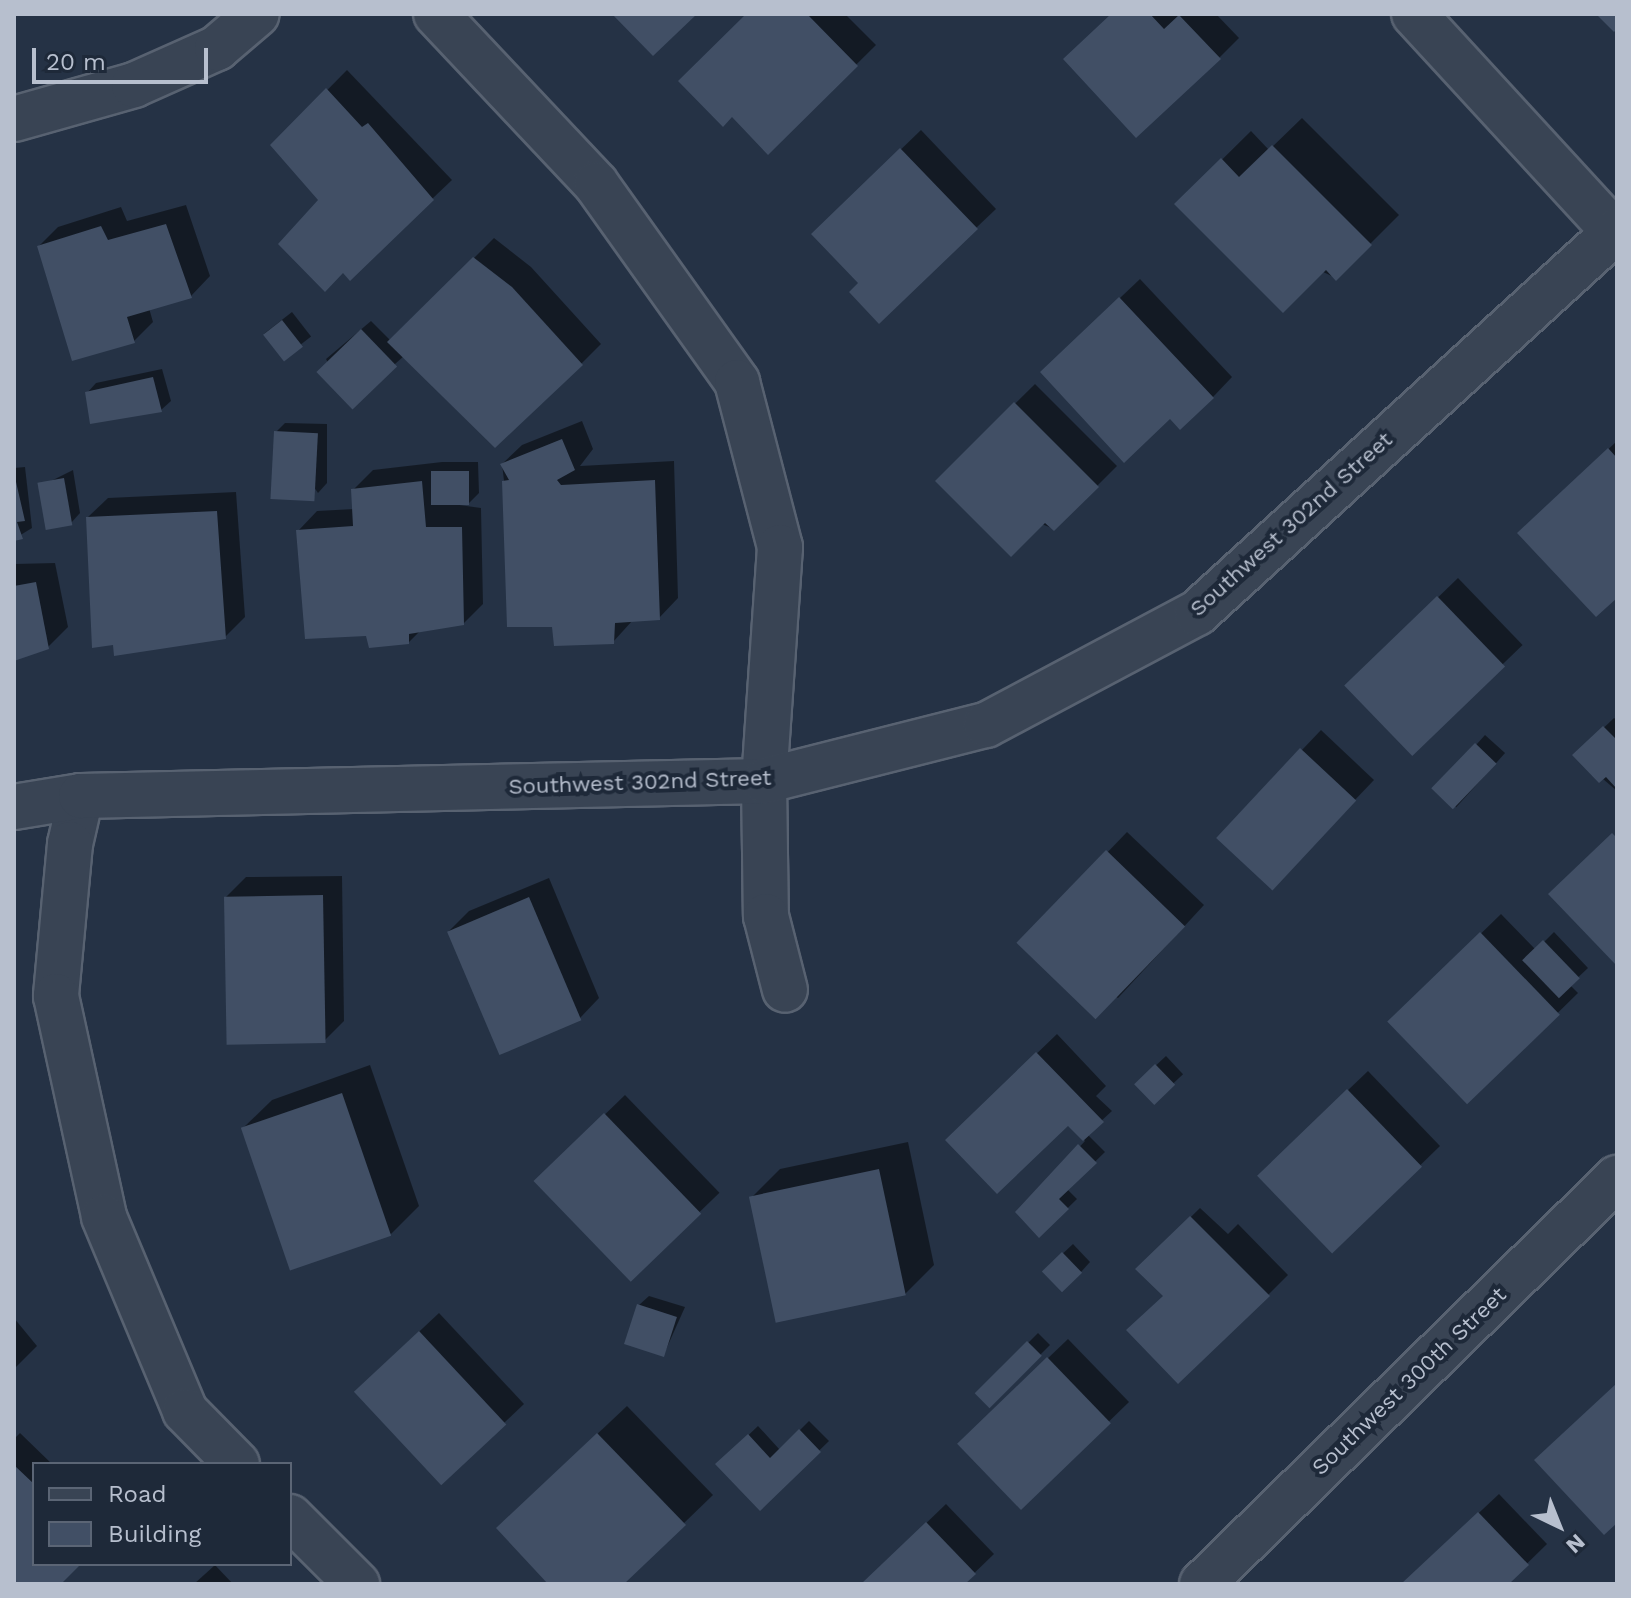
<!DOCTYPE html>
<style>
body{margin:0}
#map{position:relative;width:1631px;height:1598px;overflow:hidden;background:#253245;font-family:"Work Sans",sans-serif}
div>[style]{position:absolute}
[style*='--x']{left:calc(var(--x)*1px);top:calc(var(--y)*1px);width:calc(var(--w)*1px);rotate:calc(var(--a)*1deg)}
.shadow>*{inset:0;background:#0007;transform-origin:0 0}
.building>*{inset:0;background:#414f65;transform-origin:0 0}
.roads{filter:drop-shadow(2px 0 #586271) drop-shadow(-2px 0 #586271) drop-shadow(0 2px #586271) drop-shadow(0 -2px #586271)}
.minor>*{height:44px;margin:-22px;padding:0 22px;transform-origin:22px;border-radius:22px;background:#394454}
span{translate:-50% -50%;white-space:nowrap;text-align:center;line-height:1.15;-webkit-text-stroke:8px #1e2939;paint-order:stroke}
.street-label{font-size:22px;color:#b7bfce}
.frame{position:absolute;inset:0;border:16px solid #b7bfce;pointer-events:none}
.legend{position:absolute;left:32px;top:1462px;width:260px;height:104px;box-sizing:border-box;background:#1e2939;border:2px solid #5b6575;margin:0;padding:10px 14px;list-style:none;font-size:24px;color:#b7bfce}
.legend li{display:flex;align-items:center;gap:16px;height:40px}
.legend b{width:40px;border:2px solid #5b6575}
.north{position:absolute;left:1519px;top:1486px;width:80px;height:80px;-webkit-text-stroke:6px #1e2939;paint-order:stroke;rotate:137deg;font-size:22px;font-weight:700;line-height:32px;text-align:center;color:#b7bfce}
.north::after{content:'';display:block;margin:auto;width:28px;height:36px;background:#b7bfce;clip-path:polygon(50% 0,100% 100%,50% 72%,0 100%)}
.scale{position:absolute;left:32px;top:48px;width:176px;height:36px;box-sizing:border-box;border:4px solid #b7bfce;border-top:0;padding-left:10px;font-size:24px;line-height:28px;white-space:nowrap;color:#b7bfce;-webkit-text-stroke:6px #1e2939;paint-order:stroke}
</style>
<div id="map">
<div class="shadow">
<div style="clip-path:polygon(749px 14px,845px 14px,876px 45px,768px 152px,733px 115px)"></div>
<div style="clip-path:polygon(1113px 14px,1216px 14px,1239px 38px,1219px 58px)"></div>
<div style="clip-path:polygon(347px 70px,452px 180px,432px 199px,273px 145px)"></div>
<div style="clip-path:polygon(1302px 118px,1399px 215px,1336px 278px,1177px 204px,1251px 131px,1269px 150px)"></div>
<div style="clip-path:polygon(921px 130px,996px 209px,976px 228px,860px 283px,833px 215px)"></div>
<div style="clip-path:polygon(186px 205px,210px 276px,191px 296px,149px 308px,153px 322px,134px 341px,39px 246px,58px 227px,121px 207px,127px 221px)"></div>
<div style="clip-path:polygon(494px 238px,531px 267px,601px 344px,581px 364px,404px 356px,350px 404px,326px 359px,371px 321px,391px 341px)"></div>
<div style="clip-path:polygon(1140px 279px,1232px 377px,1213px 397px,1171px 416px,1062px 353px)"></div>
<div style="left:292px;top:312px;width:31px;height:35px;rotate:52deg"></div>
<div style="clip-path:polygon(162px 369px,171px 401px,161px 410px,87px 393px,96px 383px)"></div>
<div style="clip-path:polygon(1035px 384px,1117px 466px,1054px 529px,937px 481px)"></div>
<div style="clip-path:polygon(582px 421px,593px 449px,580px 466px,674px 461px,678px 598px,659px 618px,633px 620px,613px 642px,554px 625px,504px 481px,502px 464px,522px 445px)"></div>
<div style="clip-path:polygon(285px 423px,327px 424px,327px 483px,318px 493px,276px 432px)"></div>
<div style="clip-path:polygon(1617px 441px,1617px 595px,1539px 514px)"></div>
<div style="clip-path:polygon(442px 462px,478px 462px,479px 493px,469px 503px,445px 503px,481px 508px,483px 604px,464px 623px,421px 630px,409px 642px,368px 633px,298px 531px,317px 511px,354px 509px,354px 489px,373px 470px)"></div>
<div style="clip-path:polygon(25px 467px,32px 528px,14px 539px,14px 468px)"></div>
<div style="clip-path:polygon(73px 470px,80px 513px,71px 523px,41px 486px)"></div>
<div style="clip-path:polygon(236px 492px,245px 617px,225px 637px,115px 643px,88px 517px,108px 498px)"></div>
<div style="clip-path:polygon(55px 563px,68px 627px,48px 647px,14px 657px,14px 564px)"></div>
<div style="left:1458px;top:578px;width:93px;height:155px;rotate:46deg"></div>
<div style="clip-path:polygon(1614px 718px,1617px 720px,1617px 791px,1575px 755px)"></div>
<div style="clip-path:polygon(1321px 730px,1374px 780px,1290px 868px,1302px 750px)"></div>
<div style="left:1485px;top:735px;width:27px;height:73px;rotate:42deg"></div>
<div style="clip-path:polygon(1127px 832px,1204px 905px,1118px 998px,1020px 943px)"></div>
<div style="clip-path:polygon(342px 876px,344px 1021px,324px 1041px,226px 897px,246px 877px)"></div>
<div style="clip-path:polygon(549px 878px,599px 998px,580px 1018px,449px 931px,469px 911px)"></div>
<div style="clip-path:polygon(1501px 914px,1536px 950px,1554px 932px,1588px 968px,1570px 985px,1578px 993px,1468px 1101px,1390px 1022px)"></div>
<div style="clip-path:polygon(1057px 1034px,1106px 1086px,1096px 1096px,1112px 1111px,1087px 1134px,1105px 1152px,1067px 1189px,1077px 1199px,1040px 1235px,1018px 1212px,1085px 1141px,1069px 1123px,968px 1120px)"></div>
<div style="left:1166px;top:1056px;width:25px;height:40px;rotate:47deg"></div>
<div style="clip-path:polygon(370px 1065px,419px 1206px,391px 1234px,243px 1128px,272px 1100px)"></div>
<div style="clip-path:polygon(1368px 1071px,1440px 1146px,1332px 1251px,1279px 1156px)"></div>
<div style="left:625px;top:1095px;width:136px;height:124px;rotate:46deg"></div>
<div style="clip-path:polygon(908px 1142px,934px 1265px,905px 1294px,751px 1198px,780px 1169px)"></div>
<div style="clip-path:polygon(1200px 1208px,1228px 1234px,1238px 1224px,1288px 1275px,1268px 1295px,1164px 1295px,1138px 1269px)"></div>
<div style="clip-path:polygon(1073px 1244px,1090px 1262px,1081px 1272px,1044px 1271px)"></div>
<div style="clip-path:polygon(649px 1296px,685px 1307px,664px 1354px,639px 1305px)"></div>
<div style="clip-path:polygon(439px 1313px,524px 1404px,441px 1483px,376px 1372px)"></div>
<div style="clip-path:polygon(14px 1318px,37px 1346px,14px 1369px)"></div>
<div style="left:1038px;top:1333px;width:17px;height:86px;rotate:45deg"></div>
<div style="clip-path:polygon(1068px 1339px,1129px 1402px,1021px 1507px,979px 1424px)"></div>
<div style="clip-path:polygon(627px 1406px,713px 1495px,621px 1584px,551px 1584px,527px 1500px)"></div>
<div style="clip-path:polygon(809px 1421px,829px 1441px,760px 1508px,718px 1464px,758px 1426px,780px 1450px)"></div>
<div style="clip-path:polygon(20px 1433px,52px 1464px,34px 1464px,34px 1564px,78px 1564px,59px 1584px,14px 1584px,14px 1439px)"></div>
<div style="clip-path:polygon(1499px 1494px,1547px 1544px,1506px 1584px,1403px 1584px)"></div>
<div style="clip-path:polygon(946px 1504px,994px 1554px,963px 1584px,863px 1584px)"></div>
<div style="clip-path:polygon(215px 1565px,233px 1584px,194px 1584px)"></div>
</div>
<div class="building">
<div style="clip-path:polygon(612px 14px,697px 14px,653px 56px)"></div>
<div style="clip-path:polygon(746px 14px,807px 14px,858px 66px,768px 155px,732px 117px,723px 127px,678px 81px)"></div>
<div style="clip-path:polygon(1111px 14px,1150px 14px,1164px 29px,1179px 15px,1221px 59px,1136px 138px,1063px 59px)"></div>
<div style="clip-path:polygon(1596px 14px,1617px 14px,1617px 29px,1614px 32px)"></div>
<div style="clip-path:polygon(326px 88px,362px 127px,368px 123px,434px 200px,350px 281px,343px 273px,325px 292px,278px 244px,318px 200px,270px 145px)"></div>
<div style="clip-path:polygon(1272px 145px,1372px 245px,1336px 281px,1326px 270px,1283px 313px,1174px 204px,1221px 158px,1239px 177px)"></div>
<div style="clip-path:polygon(900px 148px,978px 229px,879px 324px,849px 292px,858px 283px,811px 234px)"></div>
<div style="clip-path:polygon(166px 224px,192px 298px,127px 317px,135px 343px,72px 361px,37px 246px,101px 226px,108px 240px)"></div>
<div style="clip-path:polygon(473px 257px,512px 287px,583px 365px,495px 448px,387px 342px)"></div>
<div style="clip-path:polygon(1119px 297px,1214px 398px,1180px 430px,1170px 419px,1124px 463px,1040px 372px)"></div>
<div style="left:282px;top:320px;width:34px;height:24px;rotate:52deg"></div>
<div style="left:361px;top:329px;width:52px;height:62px;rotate:46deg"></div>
<div style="clip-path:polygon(153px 377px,162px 412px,90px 424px,85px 392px)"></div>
<div style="clip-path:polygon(1014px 402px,1099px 487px,1054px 531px,1045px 523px,1011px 557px,935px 481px)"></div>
<div style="left:274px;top:431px;width:44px;height:68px;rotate:3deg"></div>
<div style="clip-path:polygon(562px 439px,575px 470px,557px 480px,561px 485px,655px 480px,660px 620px,615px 623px,614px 644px,554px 646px,552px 627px,507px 627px,502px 481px,509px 480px,500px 464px)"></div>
<div style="clip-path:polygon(1608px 448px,1617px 458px,1617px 598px,1596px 617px,1517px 533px)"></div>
<div style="left:431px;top:471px;width:38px;height:34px"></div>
<div style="clip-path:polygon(14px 473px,25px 521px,17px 522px,23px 539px,14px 541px)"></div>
<div style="left:64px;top:478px;width:48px;height:27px;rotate:80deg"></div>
<div style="clip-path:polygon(422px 481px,426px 527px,462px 527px,464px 625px,409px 634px,409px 644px,369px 648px,366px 636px,305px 639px,296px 530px,353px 526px,351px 489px)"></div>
<div style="clip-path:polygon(217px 511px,226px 639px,114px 656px,113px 645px,92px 648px,86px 517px)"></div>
<div style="clip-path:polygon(36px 582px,49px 649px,14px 661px,14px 586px)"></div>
<div style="left:1437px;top:596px;width:98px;height:129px;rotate:46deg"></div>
<div style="clip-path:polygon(1603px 726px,1617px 740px,1617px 789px,1606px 777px,1599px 783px,1572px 755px)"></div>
<div style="left:1475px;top:743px;width:30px;height:63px;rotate:44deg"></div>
<div style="left:1300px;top:748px;width:77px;height:123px;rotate:43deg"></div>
<div style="clip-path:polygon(1612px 833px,1617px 838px,1617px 966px,1548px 894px)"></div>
<div style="left:1106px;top:850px;width:110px;height:129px;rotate:44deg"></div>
<div style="left:323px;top:895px;width:148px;height:99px;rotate:89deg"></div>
<div style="left:529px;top:897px;width:134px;height:89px;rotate:67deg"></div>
<div style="left:1480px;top:932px;width:115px;height:129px;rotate:46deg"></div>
<div style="left:1543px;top:940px;width:53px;height:29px;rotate:46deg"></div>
<div style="clip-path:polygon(1036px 1052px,1104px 1122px,1083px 1141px,1068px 1126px,997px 1194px,945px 1140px)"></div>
<div style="left:1155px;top:1064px;width:29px;height:29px;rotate:46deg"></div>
<div style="left:1347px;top:1089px;width:108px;height:125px;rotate:46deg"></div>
<div style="left:342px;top:1093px;width:151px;height:107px;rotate:71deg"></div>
<div style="left:604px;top:1113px;width:140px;height:98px;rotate:46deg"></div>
<div style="clip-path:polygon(1078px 1144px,1097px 1163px,1059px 1199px,1069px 1209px,1039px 1238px,1015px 1212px)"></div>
<div style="left:879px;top:1169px;width:129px;height:133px;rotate:78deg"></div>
<div style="clip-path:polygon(1190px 1216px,1270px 1296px,1178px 1384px,1126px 1330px,1163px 1296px,1135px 1269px)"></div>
<div style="left:1062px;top:1252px;width:29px;height:28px;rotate:46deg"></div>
<div style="left:637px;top:1304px;width:42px;height:42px;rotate:18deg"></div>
<div style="left:419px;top:1331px;width:128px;height:89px;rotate:47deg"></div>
<div style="left:1027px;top:1341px;width:21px;height:74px;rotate:45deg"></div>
<div style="left:1047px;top:1357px;width:92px;height:125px;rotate:46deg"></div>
<div style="clip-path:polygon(1617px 1383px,1617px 1523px,1604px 1535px,1534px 1460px)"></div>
<div style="clip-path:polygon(799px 1429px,821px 1452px,760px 1511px,715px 1464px,748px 1434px,770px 1458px)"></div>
<div style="clip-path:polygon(597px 1433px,686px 1525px,624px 1584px,548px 1584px,496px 1528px)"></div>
<div style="clip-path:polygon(14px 1465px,34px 1484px,34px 1564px,81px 1564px,61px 1584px,14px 1584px)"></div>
<div style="clip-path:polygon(1478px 1512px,1529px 1565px,1509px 1584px,1401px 1584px)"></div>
<div style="clip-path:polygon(926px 1522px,976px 1574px,965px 1584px,861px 1584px)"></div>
</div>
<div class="roads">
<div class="minor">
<div style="--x:436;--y:14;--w:233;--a:46.7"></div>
<div style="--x:596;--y:184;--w:243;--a:54.5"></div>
<div style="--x:737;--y:382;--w:171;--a:75.4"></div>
<div style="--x:780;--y:547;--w:235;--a:93.9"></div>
<div style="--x:764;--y:781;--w:135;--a:89.2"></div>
<div style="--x:766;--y:916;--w:76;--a:75.6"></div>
<div style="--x:1414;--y:14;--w:300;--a:47.4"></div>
<div style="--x:14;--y:119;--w:125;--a:-15.8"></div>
<div style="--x:134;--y:85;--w:91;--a:-24"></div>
<div style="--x:217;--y:48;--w:52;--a:-40.4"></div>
<div style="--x:81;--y:796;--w:49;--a:102.9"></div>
<div style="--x:70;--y:844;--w:153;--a:95.3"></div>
<div style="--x:56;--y:996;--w:226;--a:77.7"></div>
<div style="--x:104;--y:1217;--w:210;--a:67.3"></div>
<div style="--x:185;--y:1411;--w:74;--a:45.5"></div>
<div style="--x:14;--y:807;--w:68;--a:-9.3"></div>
<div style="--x:81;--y:796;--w:683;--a:-1.26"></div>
<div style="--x:764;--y:781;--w:229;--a:-14.2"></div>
<div style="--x:986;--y:725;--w:239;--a:-28"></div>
<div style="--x:1197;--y:613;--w:568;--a:-42.36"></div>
<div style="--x:290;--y:1517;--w:95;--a:45"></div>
<div style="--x:1202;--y:1584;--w:581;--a:-44.37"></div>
</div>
</div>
<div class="street-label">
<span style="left:1291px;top:524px;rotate:-42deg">Southwest 302nd Street</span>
<span style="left:640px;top:782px;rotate:-2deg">Southwest 302nd Street</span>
<span style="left:1409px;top:1381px;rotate:-44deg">Southwest 300th Street</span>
</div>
<div class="frame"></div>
<ul class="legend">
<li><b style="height:10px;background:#394454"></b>Road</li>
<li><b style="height:22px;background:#414f65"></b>Building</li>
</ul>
<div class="north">N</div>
<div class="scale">20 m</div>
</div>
